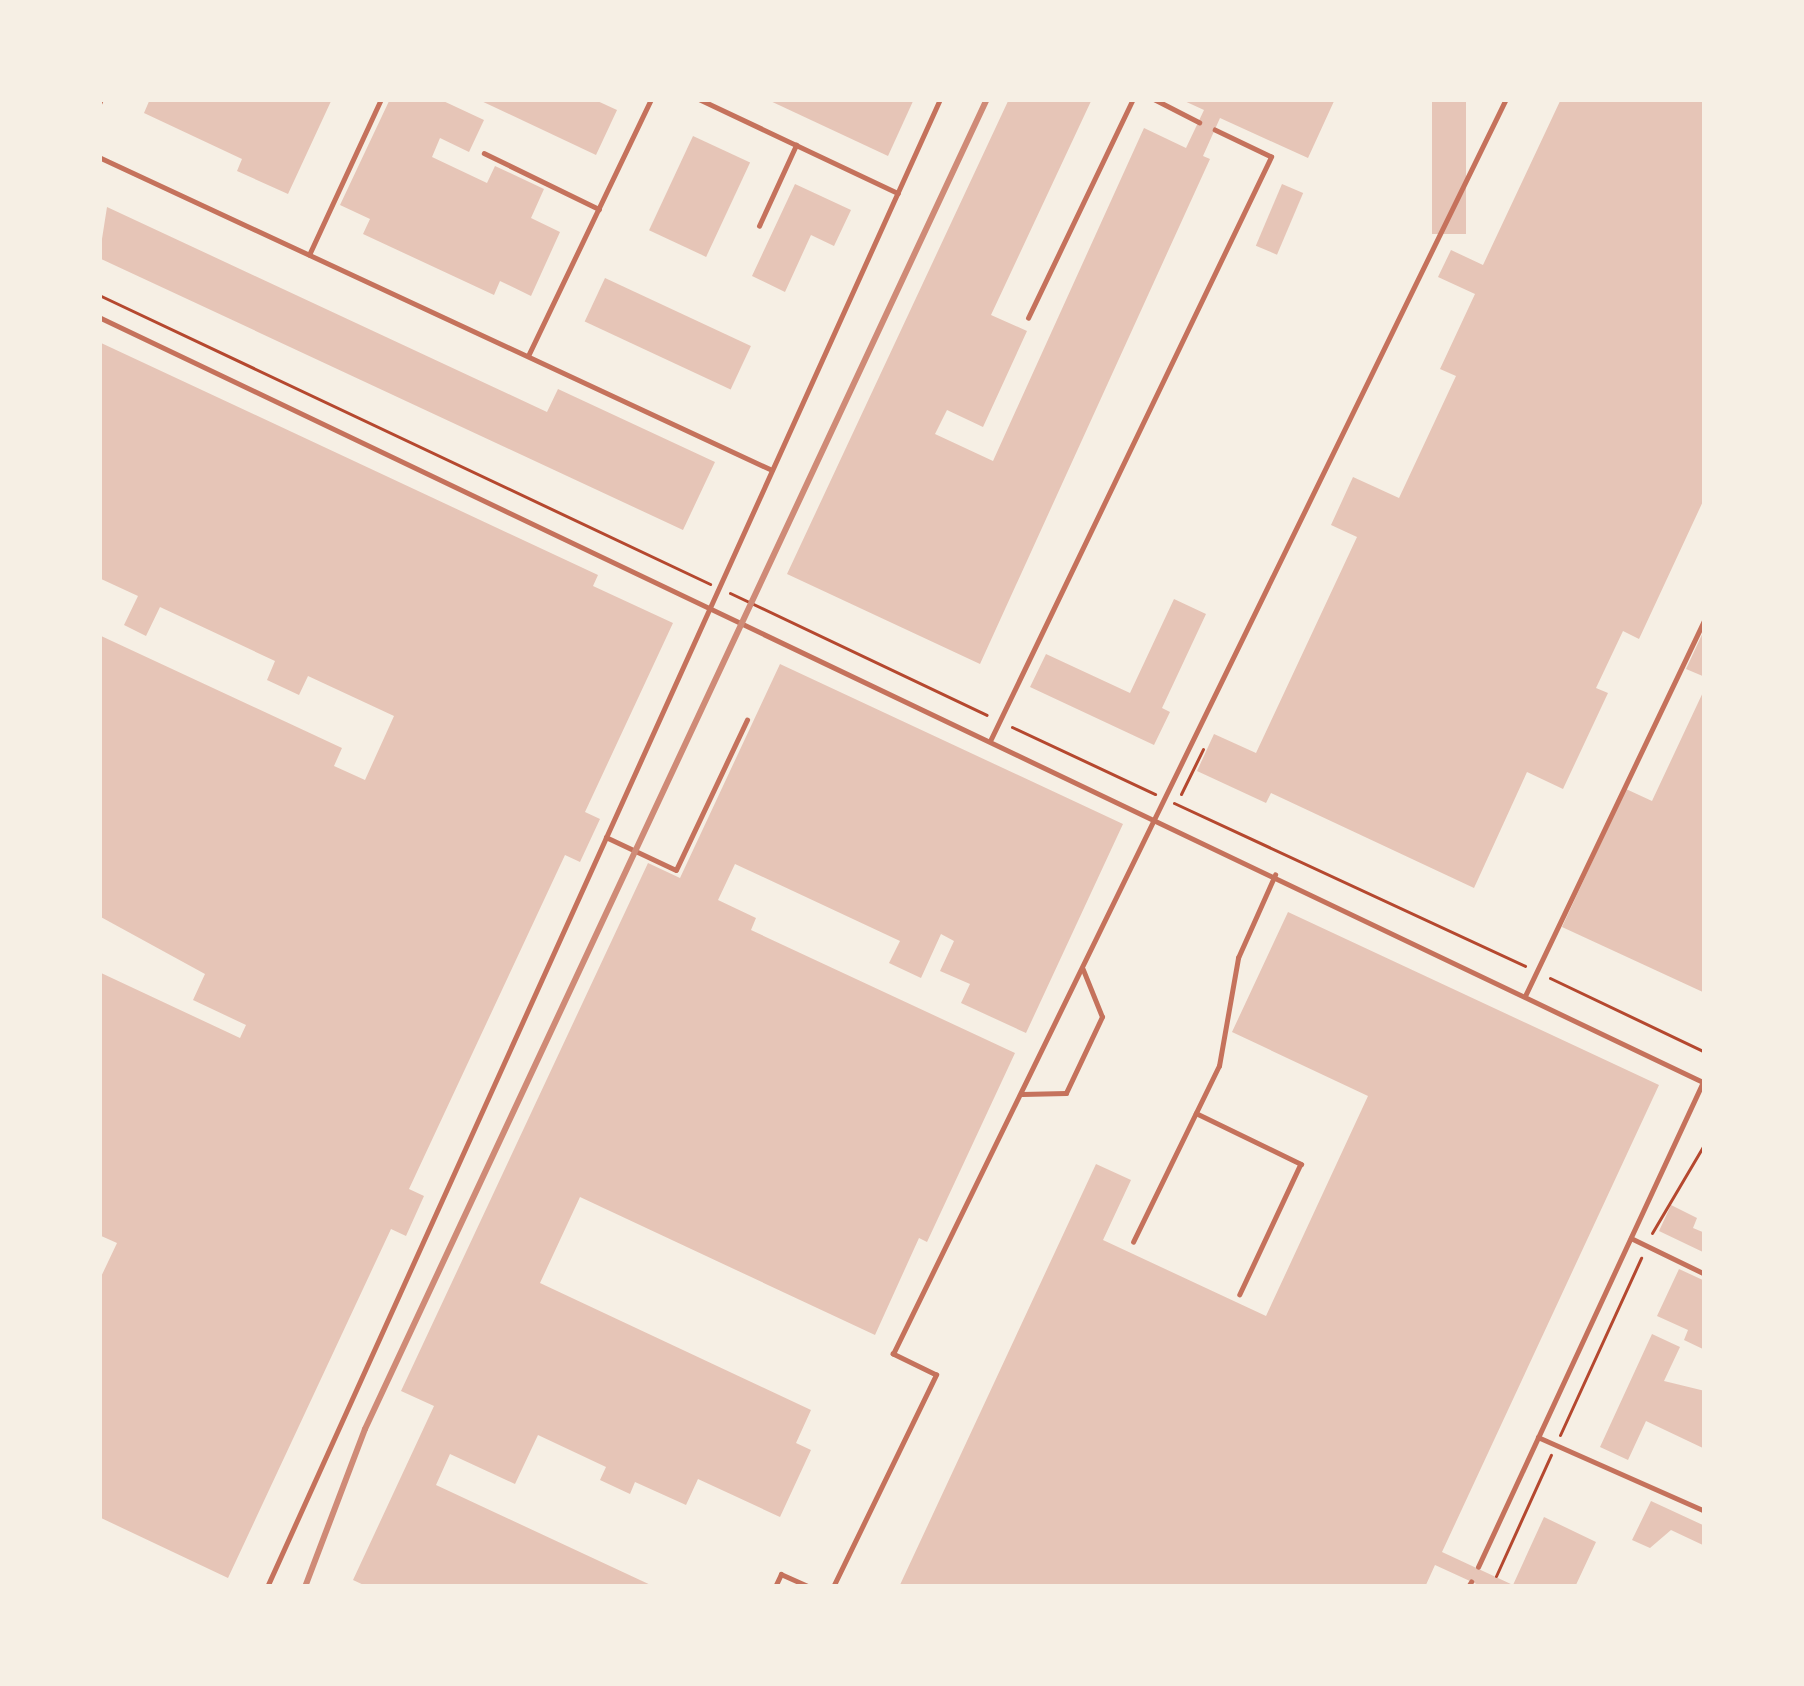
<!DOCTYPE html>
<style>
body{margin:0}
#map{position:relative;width:1804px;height:1686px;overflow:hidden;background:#f6efe4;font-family:"Nunito Sans",sans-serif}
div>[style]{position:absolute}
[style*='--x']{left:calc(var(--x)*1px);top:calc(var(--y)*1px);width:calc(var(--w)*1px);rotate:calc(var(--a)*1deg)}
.building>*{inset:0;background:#e6c5b7;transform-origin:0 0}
.path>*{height:3px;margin:-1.5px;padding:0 1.5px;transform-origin:1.5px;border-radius:1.5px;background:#b5482f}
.service>*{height:4.5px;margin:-2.25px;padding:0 2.25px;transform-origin:2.25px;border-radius:2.25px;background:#c5725c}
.rail>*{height:6px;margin:-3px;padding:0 3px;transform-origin:3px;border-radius:3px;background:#cf8b77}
span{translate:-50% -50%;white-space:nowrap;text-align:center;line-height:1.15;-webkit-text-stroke:9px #f6efe4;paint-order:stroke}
.frame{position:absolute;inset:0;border:102px solid #f6efe4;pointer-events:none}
</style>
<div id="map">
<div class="building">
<div style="clip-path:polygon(150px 99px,332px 99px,288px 194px,237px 171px,242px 159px,144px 113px)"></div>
<div style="clip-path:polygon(390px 99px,439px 99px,484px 120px,469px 152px,440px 138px,432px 157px,487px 183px,495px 166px,544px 189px,531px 218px,560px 232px,531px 296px,500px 281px,494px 295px,363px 234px,370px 219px,340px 205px)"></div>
<div style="clip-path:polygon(477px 99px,593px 99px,617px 110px,596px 155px)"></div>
<div style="clip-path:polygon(766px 99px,914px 99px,888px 156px)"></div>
<div style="clip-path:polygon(1009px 99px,1092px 99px,991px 315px,1027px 331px,983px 427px,947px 410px,935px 434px,993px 461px,1144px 128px,1186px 148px,1204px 110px,1180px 99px,1335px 99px,1308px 158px,1220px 118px,1203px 156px,1210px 159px,980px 664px,787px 574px)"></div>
<div style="left:1432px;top:99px;width:34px;height:135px"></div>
<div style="clip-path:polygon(1561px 99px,1705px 99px,1705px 497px,1639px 639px,1623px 631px,1596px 688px,1608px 693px,1563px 789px,1527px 772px,1474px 888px,1271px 793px,1266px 803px,1197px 771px,1214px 734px,1256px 753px,1357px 537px,1331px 525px,1353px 477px,1399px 498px,1456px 376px,1440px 369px,1475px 294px,1438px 277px,1451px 250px,1483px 265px)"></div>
<div style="left:693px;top:136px;width:63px;height:104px;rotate:25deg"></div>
<div style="clip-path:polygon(795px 184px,851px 210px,834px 246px,811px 235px,785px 292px,752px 276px)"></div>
<div style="left:1282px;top:184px;width:23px;height:67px;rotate:23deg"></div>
<div style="clip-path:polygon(107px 207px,547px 412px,558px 389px,715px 462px,683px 530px,99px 258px)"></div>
<div style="left:605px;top:278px;width:161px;height:48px;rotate:25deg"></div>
<div style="clip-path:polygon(99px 342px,598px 575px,593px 586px,673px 623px,585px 812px,600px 819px,580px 862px,565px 855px,409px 1189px,424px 1196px,406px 1236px,391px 1229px,228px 1578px,99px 1517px,99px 1281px,117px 1243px,99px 1235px,99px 972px,240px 1038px,246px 1025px,193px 1000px,205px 974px,99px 916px,99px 635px,342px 748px,334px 766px,365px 780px,394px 716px,308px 676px,299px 695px,267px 680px,275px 661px,160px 607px,146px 636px,124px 625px,138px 596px,99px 578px)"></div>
<div style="clip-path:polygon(1174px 599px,1206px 614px,1162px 708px,1170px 712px,1154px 745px,1030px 687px,1046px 654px,1130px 693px)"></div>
<div style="clip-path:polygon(1705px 628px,1705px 677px,1686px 669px)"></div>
<div style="clip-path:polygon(780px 664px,1123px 824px,1026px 1033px,961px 1003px,970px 984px,940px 971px,954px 941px,941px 934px,921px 978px,889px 963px,900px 941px,735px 864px,718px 900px,756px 918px,751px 930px,1015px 1053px,927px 1242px,919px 1238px,875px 1335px,580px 1197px,540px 1283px,811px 1410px,796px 1443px,811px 1450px,780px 1517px,698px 1479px,686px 1505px,635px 1482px,630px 1494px,600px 1480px,606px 1467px,538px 1435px,515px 1484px,450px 1454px,436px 1485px,655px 1587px,368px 1587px,353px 1580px,434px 1406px,401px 1391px,648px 863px,680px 878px)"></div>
<div style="clip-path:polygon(1705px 688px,1705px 993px,1562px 927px,1626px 789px,1652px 801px)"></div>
<div style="clip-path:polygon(1288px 912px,1659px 1085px,1442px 1552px,1513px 1585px,1544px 1517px,1596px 1542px,1575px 1587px,1483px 1587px,1435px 1565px,1425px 1587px,899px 1587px,1096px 1164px,1131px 1180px,1103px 1240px,1266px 1316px,1368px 1096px,1232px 1032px)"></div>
<div style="clip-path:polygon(1671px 1205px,1697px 1218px,1693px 1228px,1705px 1233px,1705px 1253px,1659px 1231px)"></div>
<div style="clip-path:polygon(1679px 1269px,1705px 1281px,1705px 1350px,1684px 1340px,1688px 1330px,1657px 1316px)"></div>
<div style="clip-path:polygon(1652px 1334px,1680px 1347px,1664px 1381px,1705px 1391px,1705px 1449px,1646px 1421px,1628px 1460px,1600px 1447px)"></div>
<div style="clip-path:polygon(1651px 1501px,1705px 1526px,1705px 1546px,1671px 1530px,1650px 1548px,1632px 1540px)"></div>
</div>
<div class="path">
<div style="--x:99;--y:295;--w:676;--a:25.31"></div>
<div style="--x:730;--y:593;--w:284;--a:25.4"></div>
<div style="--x:1012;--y:727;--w:158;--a:25.1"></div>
<div style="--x:1181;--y:794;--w:50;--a:-63.9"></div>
<div style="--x:1174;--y:803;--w:387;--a:24.9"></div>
<div style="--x:1550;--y:978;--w:172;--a:25.5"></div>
<div style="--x:1652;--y:1233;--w:104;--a:-59.5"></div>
<div style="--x:1560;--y:1435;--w:195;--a:-65.4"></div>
<div style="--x:1496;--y:1576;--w:133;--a:-65.6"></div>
</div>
<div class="service">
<div style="--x:699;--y:99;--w:220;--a:25.3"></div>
<div style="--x:1154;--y:99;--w:51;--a:27.1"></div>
<div style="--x:99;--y:104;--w:5;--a:-68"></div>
<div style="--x:484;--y:153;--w:128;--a:26"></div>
<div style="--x:99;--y:157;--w:742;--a:24.94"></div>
<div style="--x:759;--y:226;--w:89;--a:-65.4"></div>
<div style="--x:309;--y:255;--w:172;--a:-65.2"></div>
<div style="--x:99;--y:317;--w:1779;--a:25.5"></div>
<div style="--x:1028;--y:318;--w:243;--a:-64.4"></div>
<div style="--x:528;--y:356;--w:285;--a:-64.4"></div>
<div style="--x:991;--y:739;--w:646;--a:-64.31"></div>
<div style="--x:1271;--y:157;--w:62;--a:-154.3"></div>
<div style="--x:606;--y:837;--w:77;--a:25.2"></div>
<div style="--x:676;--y:870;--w:166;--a:-64.7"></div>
<div style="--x:1525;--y:996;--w:418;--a:-64.5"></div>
<div style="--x:1022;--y:1094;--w:44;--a:-1.3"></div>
<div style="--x:1066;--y:1093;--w:84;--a:-64.7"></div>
<div style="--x:1102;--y:1017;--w:51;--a:-112"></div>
<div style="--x:1196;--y:1113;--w:117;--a:25.9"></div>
<div style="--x:1301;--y:1164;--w:144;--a:115.1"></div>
<div style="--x:1631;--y:1238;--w:82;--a:25.9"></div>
<div style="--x:1133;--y:1242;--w:196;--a:-64"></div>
<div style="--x:1219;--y:1066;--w:110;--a:-80"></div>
<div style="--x:1238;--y:958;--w:91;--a:-66"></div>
<div style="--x:1538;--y:1437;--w:183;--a:23.9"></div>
<div style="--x:1478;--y:1567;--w:535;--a:-65.11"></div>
<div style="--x:267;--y:1587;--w:1633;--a:-65.66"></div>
<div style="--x:775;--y:1587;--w:14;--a:-65"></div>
<div style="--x:781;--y:1574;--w:32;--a:24"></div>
<div style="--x:833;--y:1587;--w:236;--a:-64.1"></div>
<div style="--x:936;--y:1375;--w:48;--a:-154"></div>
<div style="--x:893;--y:1354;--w:1397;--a:-63.97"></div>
<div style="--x:1468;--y:1587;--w:6;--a:-59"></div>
</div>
<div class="rail">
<div style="--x:305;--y:1587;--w:169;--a:-69.2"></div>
<div style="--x:365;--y:1429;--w:1468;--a:-64.94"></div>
</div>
<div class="frame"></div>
</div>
